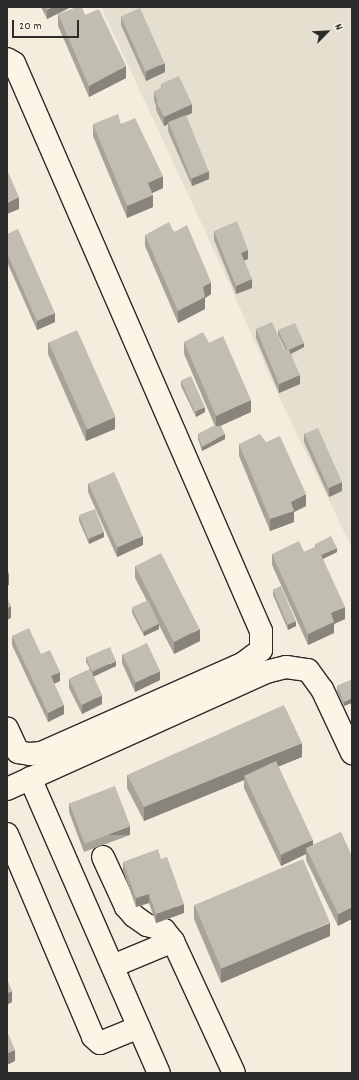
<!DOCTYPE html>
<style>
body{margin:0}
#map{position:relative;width:359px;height:1080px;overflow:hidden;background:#f4edde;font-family:Dekko,sans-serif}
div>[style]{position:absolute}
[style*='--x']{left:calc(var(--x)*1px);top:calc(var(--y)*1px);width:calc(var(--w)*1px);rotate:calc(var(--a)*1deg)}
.built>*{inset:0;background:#e5dfd0}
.roads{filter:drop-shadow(1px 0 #2b2b2b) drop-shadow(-1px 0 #2b2b2b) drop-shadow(0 1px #2b2b2b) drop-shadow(0 -1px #2b2b2b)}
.minor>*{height:22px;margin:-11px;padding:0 11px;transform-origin:11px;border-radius:11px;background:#fcf5e5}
.wall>*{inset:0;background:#a7a398}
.shaded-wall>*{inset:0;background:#88847c;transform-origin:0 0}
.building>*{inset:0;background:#c2bdb1;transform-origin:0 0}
span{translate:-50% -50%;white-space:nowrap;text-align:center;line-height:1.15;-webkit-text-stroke:3px #fcf5e5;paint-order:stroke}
.frame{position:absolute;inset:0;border:8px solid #2b2b2b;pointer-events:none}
.north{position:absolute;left:307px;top:12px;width:40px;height:40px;-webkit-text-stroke:3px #fcf5e5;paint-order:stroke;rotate:66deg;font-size:11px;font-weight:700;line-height:16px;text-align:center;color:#2b2b2b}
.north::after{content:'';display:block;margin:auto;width:14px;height:18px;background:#2b2b2b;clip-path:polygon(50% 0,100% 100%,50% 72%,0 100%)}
.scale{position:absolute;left:12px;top:20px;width:67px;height:18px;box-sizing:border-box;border:2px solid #2b2b2b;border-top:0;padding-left:5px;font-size:12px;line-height:14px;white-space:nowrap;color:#2b2b2b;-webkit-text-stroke:3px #fcf5e5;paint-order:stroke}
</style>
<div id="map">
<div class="built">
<div style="clip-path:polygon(101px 7px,352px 7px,352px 548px,279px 397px,224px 272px)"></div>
</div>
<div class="roads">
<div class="minor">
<div style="--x:7;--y:59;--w:8;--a:30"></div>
<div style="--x:14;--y:63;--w:619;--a:66.5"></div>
<div style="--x:261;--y:631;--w:19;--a:90"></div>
<div style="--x:261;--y:650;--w:21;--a:143"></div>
<div style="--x:244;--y:663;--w:222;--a:156.1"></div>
<div style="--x:41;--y:753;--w:11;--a:175"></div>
<div style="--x:30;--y:754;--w:12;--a:-171"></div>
<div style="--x:18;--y:752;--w:26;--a:-115"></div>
<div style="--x:30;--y:778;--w:322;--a:66.4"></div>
<div style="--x:7;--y:789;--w:284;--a:-24.3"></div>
<div style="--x:266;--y:672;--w:21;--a:-14"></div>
<div style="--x:286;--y:667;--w:22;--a:8"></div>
<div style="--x:308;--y:670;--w:24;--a:54"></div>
<div style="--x:322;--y:689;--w:71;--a:64.9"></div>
<div style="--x:7;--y:834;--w:220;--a:67"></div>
<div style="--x:93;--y:1037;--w:9;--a:41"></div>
<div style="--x:100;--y:1043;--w:42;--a:-22.3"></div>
<div style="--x:103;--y:857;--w:55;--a:65.3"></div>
<div style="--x:126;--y:907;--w:12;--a:48"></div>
<div style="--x:134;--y:916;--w:16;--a:35"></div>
<div style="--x:147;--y:925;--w:18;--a:16"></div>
<div style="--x:164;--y:930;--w:14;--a:51"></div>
<div style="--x:173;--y:941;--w:145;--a:65.2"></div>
<div style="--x:113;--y:966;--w:65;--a:-22.6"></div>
</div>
</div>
<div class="wall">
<div style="clip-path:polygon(41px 7px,71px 7px,47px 19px)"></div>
<div style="clip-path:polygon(58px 14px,85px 15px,126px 78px,89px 97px,58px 26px)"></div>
<div style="clip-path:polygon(121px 16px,165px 72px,146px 81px,121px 25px)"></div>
<div style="clip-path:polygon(161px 84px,192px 113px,186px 116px,209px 179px,192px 186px,168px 131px,168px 124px,164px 126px,156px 110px,156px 106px,154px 100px,154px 92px,161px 88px)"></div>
<div style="clip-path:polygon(93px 124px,121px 124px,163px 188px,152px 193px,153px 207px,127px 218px,93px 136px)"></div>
<div style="clip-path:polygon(214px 231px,248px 259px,244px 260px,252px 288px,236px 294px,214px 240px)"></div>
<div style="clip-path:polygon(174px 232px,211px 294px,205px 298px,205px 309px,178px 323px,145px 246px,145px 235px)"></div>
<div style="clip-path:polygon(7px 234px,55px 322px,37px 330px,7px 262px)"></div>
<div style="clip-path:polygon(256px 329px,284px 350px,285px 349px,278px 335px,278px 330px,304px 347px,291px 354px,300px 384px,279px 393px,256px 338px)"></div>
<div style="clip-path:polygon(48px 342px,115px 429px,86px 441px,48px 354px)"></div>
<div style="clip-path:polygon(184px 342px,209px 343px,251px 412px,219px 426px,225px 439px,202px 451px,198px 439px,198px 434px,215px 426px,184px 354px)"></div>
<div style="clip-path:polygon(181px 381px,205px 412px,196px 417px,181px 386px)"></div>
<div style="clip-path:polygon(304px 433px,342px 491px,329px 497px,304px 442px)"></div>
<div style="clip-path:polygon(239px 444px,306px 506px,294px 512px,294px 522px,270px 531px,239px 456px)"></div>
<div style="clip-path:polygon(88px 483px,143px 545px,117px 557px,88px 492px)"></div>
<div style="clip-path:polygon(79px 516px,104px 537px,89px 544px,79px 521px)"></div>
<div style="clip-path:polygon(352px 535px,352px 548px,351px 545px,351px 536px)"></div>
<div style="clip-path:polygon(315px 544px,337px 552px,323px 559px,345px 619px,334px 624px,334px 633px,308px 645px,272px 565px,272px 554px,304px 552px,315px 547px)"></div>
<div style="clip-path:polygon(135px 566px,200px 641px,174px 654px,159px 625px,159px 629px,144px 636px,132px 613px,132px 608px,147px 601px,135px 578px)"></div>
<div style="clip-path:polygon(273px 590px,296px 626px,288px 630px,273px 595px)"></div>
<div style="clip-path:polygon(12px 636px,41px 654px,60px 681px,54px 684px,64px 714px,48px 722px,12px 645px)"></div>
<div style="clip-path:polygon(122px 654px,160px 680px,135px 692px,122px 663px)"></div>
<div style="clip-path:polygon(86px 657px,116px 666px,93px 676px,102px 704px,82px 714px,69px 688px,69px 679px,90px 669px,86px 662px)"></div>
<div style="clip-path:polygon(351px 680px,344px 706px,337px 691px,337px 686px)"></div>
<div style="clip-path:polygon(302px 757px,278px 766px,313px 845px,341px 832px,338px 926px,306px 860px,306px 854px,281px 866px,244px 788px,244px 780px,144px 821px,127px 788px,127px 775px)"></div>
<div style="clip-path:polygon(69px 803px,130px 835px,84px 852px,69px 812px)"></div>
<div style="clip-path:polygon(123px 862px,184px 913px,156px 923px,149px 903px,136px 907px,123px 871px)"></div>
<div style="clip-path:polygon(194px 905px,330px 936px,221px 983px,194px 919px)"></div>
</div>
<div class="shaded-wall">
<div style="clip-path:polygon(53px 7px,71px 7px,47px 19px,47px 10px)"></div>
<div style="clip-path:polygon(165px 63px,165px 72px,146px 81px,146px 72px)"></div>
<div style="clip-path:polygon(126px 66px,126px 78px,89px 97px,89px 86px)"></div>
<div style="clip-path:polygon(192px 104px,192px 113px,169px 123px,168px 122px,168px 124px,164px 126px,164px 117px)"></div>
<div style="clip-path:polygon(209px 171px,209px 179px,192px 186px,192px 178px)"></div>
<div style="clip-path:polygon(163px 176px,163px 188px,148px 195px,148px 183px)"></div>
<div style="clip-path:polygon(153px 195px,153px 207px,127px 218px,127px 206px)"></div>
<div style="clip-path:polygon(19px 197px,19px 209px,7px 214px,7px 203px)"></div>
<div style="clip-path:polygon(248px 250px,248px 259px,241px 262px,241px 253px)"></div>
<div style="clip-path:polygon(252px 279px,252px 288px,236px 294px,236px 286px)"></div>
<div style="clip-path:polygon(211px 282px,211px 294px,205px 298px,205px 309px,178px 323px,178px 311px,203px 287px)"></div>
<div style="clip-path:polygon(55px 313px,55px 322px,37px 330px,37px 321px)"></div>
<div style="clip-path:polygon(304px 343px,304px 347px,288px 355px,288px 350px)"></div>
<div style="clip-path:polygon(300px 375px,300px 384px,279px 393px,279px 384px)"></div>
<div style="clip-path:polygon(251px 400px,251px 412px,216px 428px,216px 416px)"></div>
<div style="clip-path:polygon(205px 407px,205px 412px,196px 417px,196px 412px)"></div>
<div style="clip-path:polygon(115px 417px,115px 429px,86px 441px,86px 429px)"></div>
<div style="clip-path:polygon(225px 434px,225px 439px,202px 451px,202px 447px)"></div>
<div style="clip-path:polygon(342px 482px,342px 491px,329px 497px,329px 488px)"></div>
<div style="clip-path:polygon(306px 494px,306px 506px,294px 512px,294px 522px,270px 531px,270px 519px,291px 502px)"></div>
<div style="clip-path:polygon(104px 532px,104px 537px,89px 544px,89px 539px)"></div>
<div style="clip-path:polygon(143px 536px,143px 545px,117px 557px,117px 548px)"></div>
<div style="clip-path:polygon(337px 548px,337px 552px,320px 560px,320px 556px)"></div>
<div style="clip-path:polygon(9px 573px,9px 585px,7px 586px,7px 574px)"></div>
<div style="clip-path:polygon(11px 606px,11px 618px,7px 620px,7px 608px)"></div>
<div style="clip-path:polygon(345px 607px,345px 619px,334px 624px,334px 633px,308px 645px,308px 634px,331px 613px)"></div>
<div style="clip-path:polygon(296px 621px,296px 626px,288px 630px,288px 625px)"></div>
<div style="clip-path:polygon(159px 624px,159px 629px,144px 636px,144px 632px)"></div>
<div style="clip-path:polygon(200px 629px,200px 641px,174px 654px,174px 642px)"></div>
<div style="clip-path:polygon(116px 661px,116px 666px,93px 677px,93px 672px)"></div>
<div style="clip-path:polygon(160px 671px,160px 680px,135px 692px,135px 683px)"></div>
<div style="clip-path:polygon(60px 672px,60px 681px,51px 685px,51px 676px)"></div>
<div style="clip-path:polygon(102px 695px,102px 704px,82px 714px,82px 705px)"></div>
<div style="clip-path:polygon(352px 698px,352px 703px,344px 706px,344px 702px)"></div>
<div style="clip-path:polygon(64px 705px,64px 714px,48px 722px,48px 713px)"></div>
<div style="clip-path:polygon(302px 743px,302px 757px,246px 780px,244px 776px,244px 780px,144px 821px,144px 807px)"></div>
<div style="left:130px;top:826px;width:9px;height:49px;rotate:90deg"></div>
<div style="clip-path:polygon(313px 840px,313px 852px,306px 848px,306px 854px,281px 866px,281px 854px)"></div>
<div style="clip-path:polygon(149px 894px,149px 903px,136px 907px,136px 898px)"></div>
<div style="clip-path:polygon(184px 904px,184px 913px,156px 923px,156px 914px)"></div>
<div style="clip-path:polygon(352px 907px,352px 919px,338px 926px,338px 914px)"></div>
<div style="clip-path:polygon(330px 923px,330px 936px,221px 983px,221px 969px)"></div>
<div style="clip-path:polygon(12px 991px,12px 1002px,7px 1005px,7px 993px)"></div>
<div style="clip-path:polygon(15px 1050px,15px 1061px,7px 1065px,7px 1053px)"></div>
</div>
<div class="building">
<div style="clip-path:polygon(46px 7px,53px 7px,47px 10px)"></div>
<div style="clip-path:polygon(77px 7px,82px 7px,85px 15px,99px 9px,126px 66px,89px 86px,58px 14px)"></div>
<div style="left:140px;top:8px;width:60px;height:21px;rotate:66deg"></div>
<div style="clip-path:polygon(179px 76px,192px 104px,164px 117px,156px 101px,158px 101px,154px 92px,162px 87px,161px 84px)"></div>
<div style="clip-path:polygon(118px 114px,121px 124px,135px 118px,163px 176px,148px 183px,153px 195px,127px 206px,93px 124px)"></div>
<div style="left:186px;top:115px;width:61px;height:19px;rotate:68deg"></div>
<div style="clip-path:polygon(7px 170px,19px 197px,7px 203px)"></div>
<div style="clip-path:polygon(237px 221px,248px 250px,241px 253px,252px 279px,236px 286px,214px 231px)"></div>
<div style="clip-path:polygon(169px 222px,174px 232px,187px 225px,211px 282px,203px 287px,205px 297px,178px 311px,145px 235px)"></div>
<div style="clip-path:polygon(18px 229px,55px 313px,37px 321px,7px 253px,7px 234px)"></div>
<div style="clip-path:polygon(272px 322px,284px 350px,288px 348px,300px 375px,279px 384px,256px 329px)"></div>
<div style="clip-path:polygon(295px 323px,304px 343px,289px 350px,288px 348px,287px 348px,278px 330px)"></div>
<div style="left:77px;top:330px;width:95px;height:31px;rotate:66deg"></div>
<div style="clip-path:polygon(203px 332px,209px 343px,223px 336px,251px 400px,216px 416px,184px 342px)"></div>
<div style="left:191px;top:376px;width:34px;height:11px;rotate:66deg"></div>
<div style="clip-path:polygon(213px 426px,221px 426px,225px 434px,202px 447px,198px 434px)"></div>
<div style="left:318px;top:428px;width:59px;height:15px;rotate:66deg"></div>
<div style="clip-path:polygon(260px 434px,266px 442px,280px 436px,306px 494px,291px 502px,294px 511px,270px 519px,239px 444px)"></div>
<div style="left:114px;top:472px;width:70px;height:28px;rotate:66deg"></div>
<div style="left:95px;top:509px;width:25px;height:17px;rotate:69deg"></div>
<div style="clip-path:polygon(331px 536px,337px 548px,321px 555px,317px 546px,316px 546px,315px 544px)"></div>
<div style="clip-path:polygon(299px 541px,304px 552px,317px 546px,345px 607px,331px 613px,334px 622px,308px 634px,272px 554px)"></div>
<div style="left:161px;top:553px;width:85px;height:29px;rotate:63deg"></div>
<div style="clip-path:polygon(7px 569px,9px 573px,7px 574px)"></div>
<div style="left:281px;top:586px;width:38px;height:9px;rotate:67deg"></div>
<div style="clip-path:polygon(7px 598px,11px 606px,7px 608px)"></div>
<div style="left:148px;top:600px;width:26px;height:18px;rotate:65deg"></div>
<div style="clip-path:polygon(29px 628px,41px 654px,50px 650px,60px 672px,51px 676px,64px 705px,48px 713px,12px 636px)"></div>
<div style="left:147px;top:643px;width:31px;height:27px;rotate:65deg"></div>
<div style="left:110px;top:647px;width:15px;height:26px;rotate:67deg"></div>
<div style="left:90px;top:669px;width:29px;height:23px;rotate:65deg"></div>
<div style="clip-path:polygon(351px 680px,352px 683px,352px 698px,344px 702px,337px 686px)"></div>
<div style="clip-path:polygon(284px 705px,302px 743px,144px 807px,127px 775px)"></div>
<div style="left:276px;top:761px;width:87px;height:35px;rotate:65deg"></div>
<div style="left:115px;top:786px;width:43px;height:49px;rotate:69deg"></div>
<div style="clip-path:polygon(341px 832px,352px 856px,352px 907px,338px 914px,306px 848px)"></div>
<div style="clip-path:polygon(158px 849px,161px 859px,167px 857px,184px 904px,156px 914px,149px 894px,136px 898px,123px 862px)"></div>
<div style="left:303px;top:859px;width:69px;height:118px;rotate:67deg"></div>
<div style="clip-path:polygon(7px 979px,12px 991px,7px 993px)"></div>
<div style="clip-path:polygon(7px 1031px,15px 1050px,7px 1053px)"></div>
</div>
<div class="frame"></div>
<div class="north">N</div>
<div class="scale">20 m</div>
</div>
